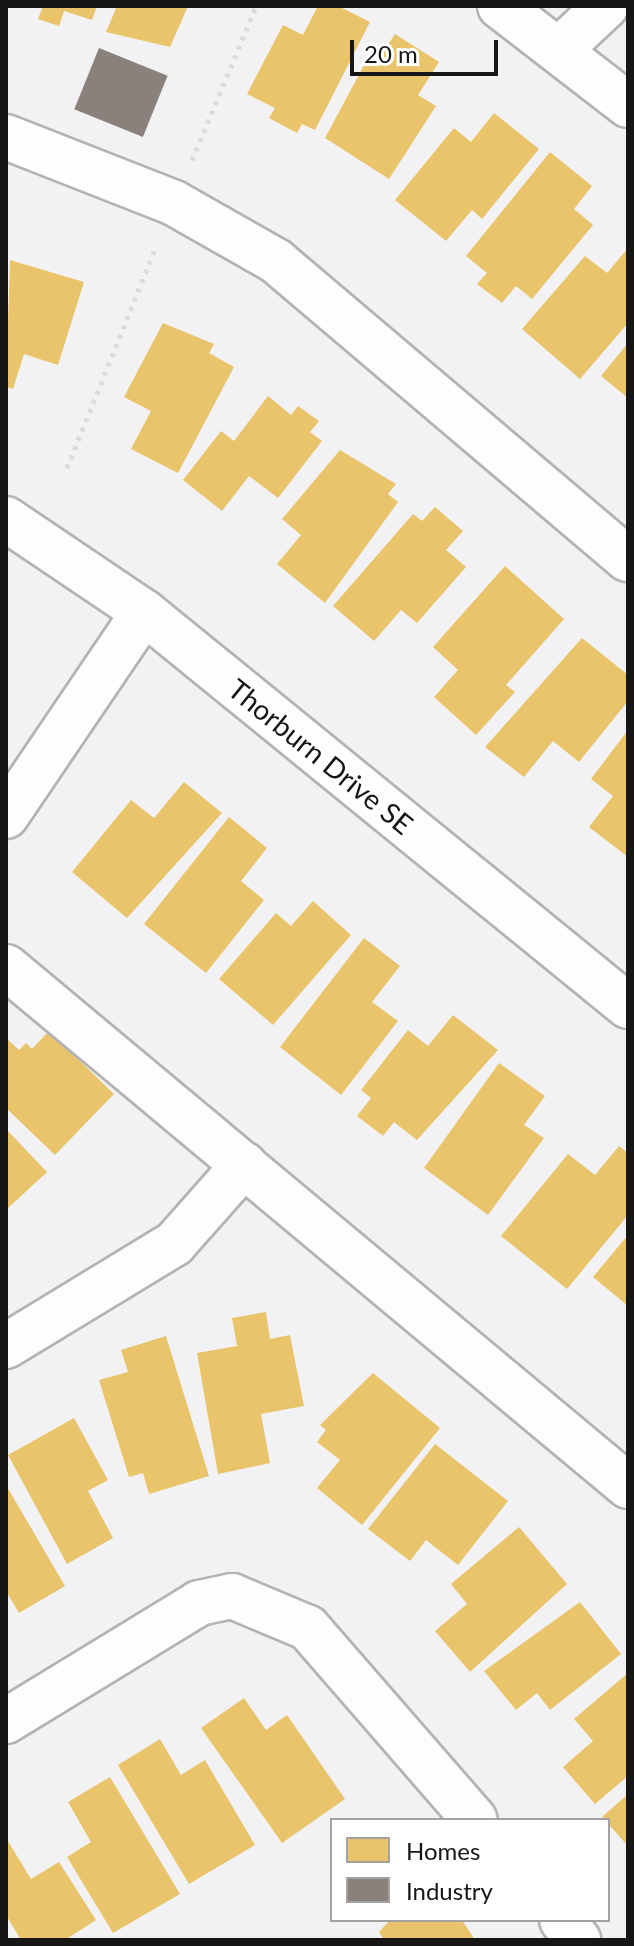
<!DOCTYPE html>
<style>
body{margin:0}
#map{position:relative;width:634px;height:1946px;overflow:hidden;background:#f2f2f4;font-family:Lato,sans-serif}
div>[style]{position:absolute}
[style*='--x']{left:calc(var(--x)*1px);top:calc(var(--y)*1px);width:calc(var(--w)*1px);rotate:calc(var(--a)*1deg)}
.homes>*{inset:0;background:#e9c46a}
.industry>*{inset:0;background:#8a817c;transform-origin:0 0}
.path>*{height:5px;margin-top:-2.5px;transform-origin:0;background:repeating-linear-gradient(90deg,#dbdbdc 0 4px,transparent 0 10px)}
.roads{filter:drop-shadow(2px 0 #b3b3b5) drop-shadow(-2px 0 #b3b3b5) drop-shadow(0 2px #b3b3b5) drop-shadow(0 -2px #b3b3b5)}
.minor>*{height:44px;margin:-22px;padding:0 22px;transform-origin:22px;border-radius:22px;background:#fdfdfd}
span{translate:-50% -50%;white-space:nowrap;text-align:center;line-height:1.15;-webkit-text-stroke:8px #fff;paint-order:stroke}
.street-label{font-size:28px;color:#161617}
.frame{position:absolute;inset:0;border:8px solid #161617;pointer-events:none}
.legend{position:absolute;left:330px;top:1818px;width:280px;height:104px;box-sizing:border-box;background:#fff;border:2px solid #a2a2a2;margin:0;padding:10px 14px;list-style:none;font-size:24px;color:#161617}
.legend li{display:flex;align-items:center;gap:16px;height:40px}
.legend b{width:40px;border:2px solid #a2a2a2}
.scale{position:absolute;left:350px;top:40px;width:148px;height:36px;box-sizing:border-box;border:4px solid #161617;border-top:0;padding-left:10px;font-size:24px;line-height:28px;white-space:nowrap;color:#161617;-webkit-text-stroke:6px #fff;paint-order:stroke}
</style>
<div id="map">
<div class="homes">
<div style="clip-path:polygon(43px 6px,97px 6px,92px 20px,64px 11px,59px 26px,38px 19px)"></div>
<div style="clip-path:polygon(117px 6px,188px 6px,170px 47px,106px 32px)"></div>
<div style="clip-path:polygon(318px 6px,338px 6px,370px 22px,315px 130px,302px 124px,297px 133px,269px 118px,275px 108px,247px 94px,283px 25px,303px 35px)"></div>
<div style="clip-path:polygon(395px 34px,439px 62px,418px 95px,436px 106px,389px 179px,325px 138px,369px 56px,377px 61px)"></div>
<div style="clip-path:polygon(494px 113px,539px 149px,482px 219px,472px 210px,446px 241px,395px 200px,454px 128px,471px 142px)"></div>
<div style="clip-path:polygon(550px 152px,592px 186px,574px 209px,593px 225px,532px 299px,516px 286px,502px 303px,477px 284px,487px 273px,466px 256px)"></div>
<div style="clip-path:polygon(628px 248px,628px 323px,580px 379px,522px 329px,585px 256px,607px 273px)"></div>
<div style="clip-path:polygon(10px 260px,84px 282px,58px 365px,24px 354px,13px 389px,6px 387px)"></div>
<div style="clip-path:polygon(163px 323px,214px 344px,209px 353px,234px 367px,178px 473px,131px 449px,151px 411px,124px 397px)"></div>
<div style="clip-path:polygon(628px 343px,628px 398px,601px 376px)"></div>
<div style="clip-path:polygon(268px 396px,291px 415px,298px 406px,319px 421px,310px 432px,322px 441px,278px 498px,249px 476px,222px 511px,183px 480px,221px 431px,234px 441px)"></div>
<div style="clip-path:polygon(340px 450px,396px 484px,388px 494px,398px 502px,325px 603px,277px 564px,301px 535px,282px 519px)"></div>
<div style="clip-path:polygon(435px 507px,463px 531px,446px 550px,466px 567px,417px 623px,401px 610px,374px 641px,333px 606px,413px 514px,422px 521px)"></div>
<div style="clip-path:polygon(505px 566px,564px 619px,506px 685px,515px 692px,476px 735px,434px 697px,458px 670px,433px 647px)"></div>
<div style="clip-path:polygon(582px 638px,628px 675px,628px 701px,579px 762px,553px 741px,524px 777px,485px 747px)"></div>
<div style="clip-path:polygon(628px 730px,628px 857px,589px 827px,613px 796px,591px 779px)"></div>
<div style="clip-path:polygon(184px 782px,222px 813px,127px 918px,72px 872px,131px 800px,154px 818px)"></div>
<div style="clip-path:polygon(229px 817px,267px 848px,241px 881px,264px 900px,206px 973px,144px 924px)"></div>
<div style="clip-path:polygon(313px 901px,351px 935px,273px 1025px,219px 979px,276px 913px,291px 926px)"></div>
<div style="clip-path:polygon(364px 938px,400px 966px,372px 1002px,398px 1021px,341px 1095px,280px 1047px)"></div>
<div style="clip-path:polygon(453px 1015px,498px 1050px,417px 1140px,394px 1122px,383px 1136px,357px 1116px,371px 1098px,361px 1090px,408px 1030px,428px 1046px)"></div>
<div style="clip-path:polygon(49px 1031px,114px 1094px,55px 1155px,6px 1108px,6px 1038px,19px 1050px,26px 1043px,32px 1049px)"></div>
<div style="clip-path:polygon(499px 1063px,545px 1096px,524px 1125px,544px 1138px,488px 1215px,424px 1168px)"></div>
<div style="clip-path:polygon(6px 1129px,47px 1172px,6px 1210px)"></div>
<div style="clip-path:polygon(619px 1146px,628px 1153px,628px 1215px,567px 1289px,501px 1236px,568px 1154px,595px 1175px)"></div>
<div style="clip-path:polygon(628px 1235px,628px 1306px,593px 1277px)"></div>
<div style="clip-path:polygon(266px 1312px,270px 1339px,290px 1335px,304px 1406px,261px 1414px,270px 1463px,218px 1474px,197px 1353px,237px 1346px,232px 1318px)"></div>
<div style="clip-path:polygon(166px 1336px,209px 1476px,149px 1494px,143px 1473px,129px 1477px,99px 1380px,128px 1372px,121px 1350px)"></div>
<div style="clip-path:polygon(373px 1373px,440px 1428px,362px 1525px,317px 1488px,340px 1460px,317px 1442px,326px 1430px,320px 1425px)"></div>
<div style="clip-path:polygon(74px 1418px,108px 1480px,88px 1491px,113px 1538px,67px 1564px,8px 1455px)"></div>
<div style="clip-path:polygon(435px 1444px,508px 1501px,458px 1565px,426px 1540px,410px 1561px,368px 1529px)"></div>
<div style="clip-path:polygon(6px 1485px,65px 1586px,19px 1613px,6px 1591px)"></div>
<div style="clip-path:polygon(519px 1527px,567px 1584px,470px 1672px,435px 1631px,467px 1604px,451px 1584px)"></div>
<div style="clip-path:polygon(580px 1602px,621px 1654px,550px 1710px,537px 1693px,516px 1710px,484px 1671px)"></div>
<div style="clip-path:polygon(628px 1673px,628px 1776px,595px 1804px,563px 1767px,593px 1741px,574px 1719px)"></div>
<div style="clip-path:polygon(244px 1698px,266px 1730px,287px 1715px,345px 1799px,282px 1843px,201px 1728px)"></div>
<div style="clip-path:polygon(160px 1739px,181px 1775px,205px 1760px,255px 1845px,189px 1884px,118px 1765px)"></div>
<div style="clip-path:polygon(110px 1777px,180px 1894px,113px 1933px,67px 1857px,91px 1842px,68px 1802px)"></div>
<div style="clip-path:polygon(628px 1794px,628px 1846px,602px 1817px)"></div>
<div style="clip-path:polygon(6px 1838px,31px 1879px,59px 1862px,96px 1920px,65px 1940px,21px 1940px,6px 1915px)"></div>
<div style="clip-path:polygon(390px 1920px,462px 1920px,475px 1940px,384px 1940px,379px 1932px)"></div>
</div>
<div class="industry">
<div style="left:99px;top:48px;width:74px;height:66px;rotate:22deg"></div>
</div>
<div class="path">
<div style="--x:192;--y:160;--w:167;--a:-67.4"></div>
<div style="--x:67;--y:468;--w:238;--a:-68.1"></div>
</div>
<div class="roads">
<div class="minor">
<div style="--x:500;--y:6;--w:162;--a:37.7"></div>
<div style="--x:559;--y:50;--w:64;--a:-43.1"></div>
<div style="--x:6;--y:137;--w:180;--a:21.4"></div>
<div style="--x:174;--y:203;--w:117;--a:29.6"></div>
<div style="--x:276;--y:261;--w:461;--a:40.3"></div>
<div style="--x:6;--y:519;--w:166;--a:34"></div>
<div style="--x:144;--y:612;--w:624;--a:39.15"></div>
<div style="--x:6;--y:816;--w:246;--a:-55.9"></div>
<div style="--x:6;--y:967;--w:810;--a:39.84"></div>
<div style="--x:6;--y:1346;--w:197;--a:-31.3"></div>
<div style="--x:174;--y:1244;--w:106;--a:-48.5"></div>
<div style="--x:6;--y:1721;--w:226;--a:-31.4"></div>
<div style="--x:199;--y:1603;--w:34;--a:-12"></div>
<div style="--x:232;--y:1596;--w:82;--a:22.8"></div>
<div style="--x:308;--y:1628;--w:254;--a:49"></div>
<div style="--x:562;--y:1920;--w:26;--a:51"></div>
</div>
</div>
<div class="street-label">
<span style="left:321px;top:756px;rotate:39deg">Thorburn Drive SE</span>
</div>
<div class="frame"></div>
<ul class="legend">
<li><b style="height:22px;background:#e9c46a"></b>Homes</li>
<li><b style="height:22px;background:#8a817c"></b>Industry</li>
</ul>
<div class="scale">20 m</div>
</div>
